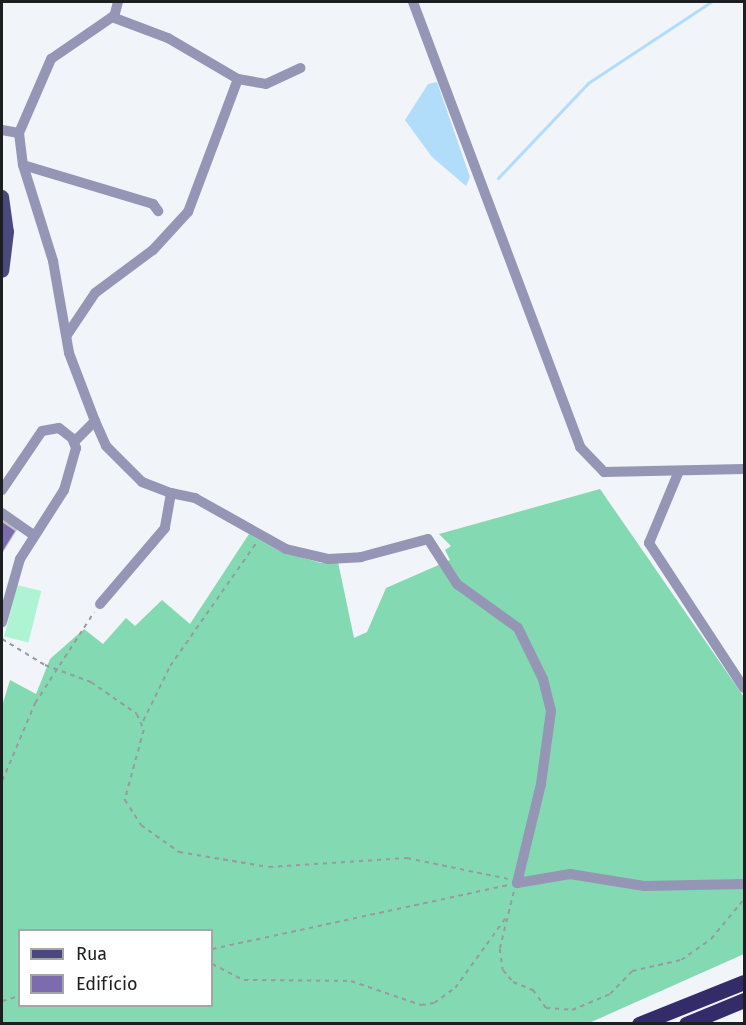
<!DOCTYPE html>
<meta charset="utf-8">
<style>
body{margin:0}
#map{position:relative;width:746px;height:1025px;overflow:hidden;background:#f1f4f9;font-family:"Fira Sans",sans-serif}
div>[style]{position:absolute}
[style*='--x']{left:calc(var(--x)*1px);top:calc(var(--y)*1px);width:calc(var(--w)*1px);rotate:calc(var(--a)*1deg)}
.green>*{inset:0;background:#aff4d2;transform-origin:0 0}
.forest>*{inset:0;background:#83d9b1}
.water>*{inset:0;background:#b1ddfb}
.shadow>*{inset:0;background:#0003}
.stream>*{height:3px;margin:-1.5px;padding:0 1.5px;transform-origin:1.5px;border-radius:1.5px;background:#b1ddfb}
.building>*{inset:0;background:#7c6bae}
.path>*{height:1.5px;margin-top:-0.75px;transform-origin:0;background:repeating-linear-gradient(90deg,#989b9e 0 4.5px,transparent 0 9px)}
.minor>*{height:10px;margin:-5px;padding:0 5px;transform-origin:5px;border-radius:5px;background:#9596b5}
.major>*{height:14px;margin:-7px;padding:0 7px;transform-origin:7px;border-radius:7px;background:#4b487e}
.highway>*{height:15px;margin:-7.5px;padding:0 7.5px;transform-origin:7.5px;border-radius:7.5px;background:#332c69}
span{translate:-50% -50%;white-space:nowrap;text-align:center;line-height:1.15;-webkit-text-stroke:4.5px #fff;paint-order:stroke}
.frame{position:absolute;inset:0;border:3px solid #1d1e20;pointer-events:none}
.legend{position:absolute;left:18px;top:929px;width:195px;height:78px;box-sizing:border-box;background:#fff;border:2px solid #a5a5a6;margin:0;padding:8px 10px;list-style:none;font-size:18px;color:#1d1e20}
.legend li{display:flex;align-items:center;gap:12px;height:30px}
.legend b{width:30px;border:2px solid #a5a5a6}
</style>
<div id="map">
<div class="green">
<div style="left:17px;top:585px;width:25px;height:53px;rotate:14deg"></div>
</div>
<div class="forest">
<div style="clip-path:polygon(evenodd,600px 489px,744px 697px,744px 954px,589px 1023px,2px 1024px,2px 706px,10px 680px,36px 694px,50px 659px,84px 629px,103px 644px,126px 618px,135px 626px,162px 600px,190px 624px,249px 534px,279px 551px,321px 563px,338px 562px,354px 638px,367px 632px,386px 588px,450px 560px,445px 550px,451px 546px,439px 534px,600px 489px,20px 930px,212px 930px,212px 1006px,20px 1006px,20px 930px)"></div>
</div>
<div class="water">
<div style="clip-path:polygon(437px 82px,470px 177px,466px 186px,432px 157px,405px 120px,428px 84px)"></div>
</div>
<div class="shadow">
<div style="clip-path:polygon(9px 513px,22px 522px,2px 554px,2px 520px)"></div>
</div>
<div class="stream">
<div style="--x:498;--y:178;--w:131;--a:-46.5"></div>
<div style="--x:588;--y:83;--w:147;--a:-33.4"></div>
</div>
<div class="building">
<div style="clip-path:polygon(2px 522px,15px 531px,2px 552px)"></div>
</div>
<div class="path">
<div style="--x:2;--y:639;--w:50;--a:31.2"></div>
<div style="--x:45;--y:665;--w:49;--a:20.3"></div>
<div style="--x:91;--y:682;--w:56;--a:34.8"></div>
<div style="--x:137;--y:714;--w:17;--a:66"></div>
<div style="--x:144;--y:730;--w:73;--a:105.2"></div>
<div style="--x:125;--y:800;--w:30;--a:57"></div>
<div style="--x:141;--y:825;--w:47;--a:35.4"></div>
<div style="--x:179;--y:852;--w:91;--a:9.5"></div>
<div style="--x:269;--y:867;--w:138;--a:-3.7"></div>
<div style="--x:407;--y:858;--w:103;--a:11.7"></div>
<div style="--x:143;--y:721;--w:61;--a:-63.9"></div>
<div style="--x:170;--y:666;--w:150;--a:-55"></div>
<div style="--x:2;--y:781;--w:85;--a:-67.1"></div>
<div style="--x:35;--y:703;--w:108;--a:-57"></div>
<div style="--x:514;--y:892;--w:59;--a:103.8"></div>
<div style="--x:500;--y:949;--w:21;--a:82"></div>
<div style="--x:503;--y:970;--w:16;--a:50"></div>
<div style="--x:513;--y:982;--w:22;--a:22"></div>
<div style="--x:533;--y:990;--w:22;--a:54"></div>
<div style="--x:546;--y:1008;--w:26;--a:4"></div>
<div style="--x:572;--y:1010;--w:41;--a:-22.8"></div>
<div style="--x:610;--y:994;--w:32;--a:-46"></div>
<div style="--x:632;--y:971;--w:50;--a:-12.7"></div>
<div style="--x:681;--y:960;--w:37;--a:-35"></div>
<div style="--x:711;--y:939;--w:52;--a:-50.5"></div>
<div style="--x:212;--y:949;--w:302;--a:-12.2"></div>
<div style="--x:212;--y:964;--w:36;--a:27"></div>
<div style="--x:244;--y:980;--w:107;--a:0.5"></div>
<div style="--x:351;--y:981;--w:74;--a:18.9"></div>
<div style="--x:421;--y:1005;--w:13;--a:-9"></div>
<div style="--x:434;--y:1003;--w:26;--a:-36"></div>
<div style="--x:455;--y:988;--w:89;--a:-54.2"></div>
<div style="--x:2;--y:1001;--w:19;--a:-16"></div>
<div style="--x:744;--y:1024;--w:1;--a:-90"></div>
</div>
<div class="minor">
<div style="--x:413;--y:2;--w:475;--a:69.4"></div>
<div style="--x:580;--y:447;--w:35;--a:46"></div>
<div style="--x:604;--y:472;--w:140;--a:-1.2"></div>
<div style="--x:114;--y:17;--w:16;--a:-75"></div>
<div style="--x:2;--y:130;--w:17;--a:10"></div>
<div style="--x:19;--y:133;--w:32;--a:83"></div>
<div style="--x:23;--y:165;--w:101;--a:72.6"></div>
<div style="--x:53;--y:261;--w:93;--a:80.1"></div>
<div style="--x:69;--y:353;--w:73;--a:69.1"></div>
<div style="--x:95;--y:421;--w:30;--a:135"></div>
<div style="--x:19;--y:133;--w:81;--a:-66.6"></div>
<div style="--x:51;--y:59;--w:74;--a:-34.5"></div>
<div style="--x:112;--y:17;--w:60;--a:20.6"></div>
<div style="--x:168;--y:38;--w:81;--a:30.4"></div>
<div style="--x:238;--y:79;--w:28;--a:10"></div>
<div style="--x:266;--y:84;--w:38;--a:-25"></div>
<div style="--x:23;--y:165;--w:136;--a:16.7"></div>
<div style="--x:153;--y:204;--w:9;--a:54"></div>
<div style="--x:67;--y:335;--w:50;--a:-56.3"></div>
<div style="--x:95;--y:293;--w:72;--a:-36.6"></div>
<div style="--x:153;--y:250;--w:52;--a:-47.4"></div>
<div style="--x:188;--y:212;--w:142;--a:-69.4"></div>
<div style="--x:95;--y:421;--w:27;--a:66"></div>
<div style="--x:106;--y:446;--w:51;--a:45"></div>
<div style="--x:142;--y:482;--w:31;--a:21"></div>
<div style="--x:171;--y:493;--w:36;--a:100"></div>
<div style="--x:165;--y:528;--w:100;--a:130.5"></div>
<div style="--x:679;--y:471;--w:78;--a:112.6"></div>
<div style="--x:649;--y:543;--w:173;--a:56.8"></div>
<div style="--x:2;--y:490;--w:71;--a:-55.9"></div>
<div style="--x:42;--y:431;--w:17;--a:-10"></div>
<div style="--x:59;--y:428;--w:16;--a:38"></div>
<div style="--x:72;--y:438;--w:11;--a:68"></div>
<div style="--x:76;--y:448;--w:44;--a:105.9"></div>
<div style="--x:64;--y:490;--w:82;--a:122.5"></div>
<div style="--x:20;--y:559;--w:66;--a:105.9"></div>
<div style="--x:171;--y:493;--w:25;--a:12"></div>
<div style="--x:195;--y:498;--w:104;--a:29.3"></div>
<div style="--x:286;--y:549;--w:43;--a:13.4"></div>
<div style="--x:328;--y:559;--w:33;--a:-3"></div>
<div style="--x:361;--y:557;--w:69;--a:-15"></div>
<div style="--x:428;--y:539;--w:54;--a:57.2"></div>
<div style="--x:457;--y:584;--w:75;--a:35.8"></div>
<div style="--x:518;--y:628;--w:57;--a:63.9"></div>
<div style="--x:543;--y:679;--w:33;--a:76"></div>
<div style="--x:551;--y:711;--w:74;--a:97.8"></div>
<div style="--x:541;--y:784;--w:102;--a:103.6"></div>
<div style="--x:517;--y:883;--w:54;--a:-9.6"></div>
<div style="--x:570;--y:874;--w:75;--a:9.2"></div>
<div style="--x:644;--y:886;--w:100;--a:-1.1"></div>
<div style="--x:2;--y:513;--w:39;--a:35"></div>
</div>
<div class="major">
<div style="--x:2;--y:197;--w:35;--a:82"></div>
<div style="--x:7;--y:232;--w:39;--a:97"></div>
</div>
<div class="highway">
<div style="--x:639;--y:1024;--w:113;--a:-21.8"></div>
<div style="--x:686;--y:1024;--w:63;--a:-22.5"></div>
</div>
<div class="frame"></div>
<ul class="legend">
<li><b style="height:8px;background:#4b487e"></b>Rua</li>
<li><b style="height:16px;background:#7c6bae"></b>Edifício</li>
</ul>
</div>
